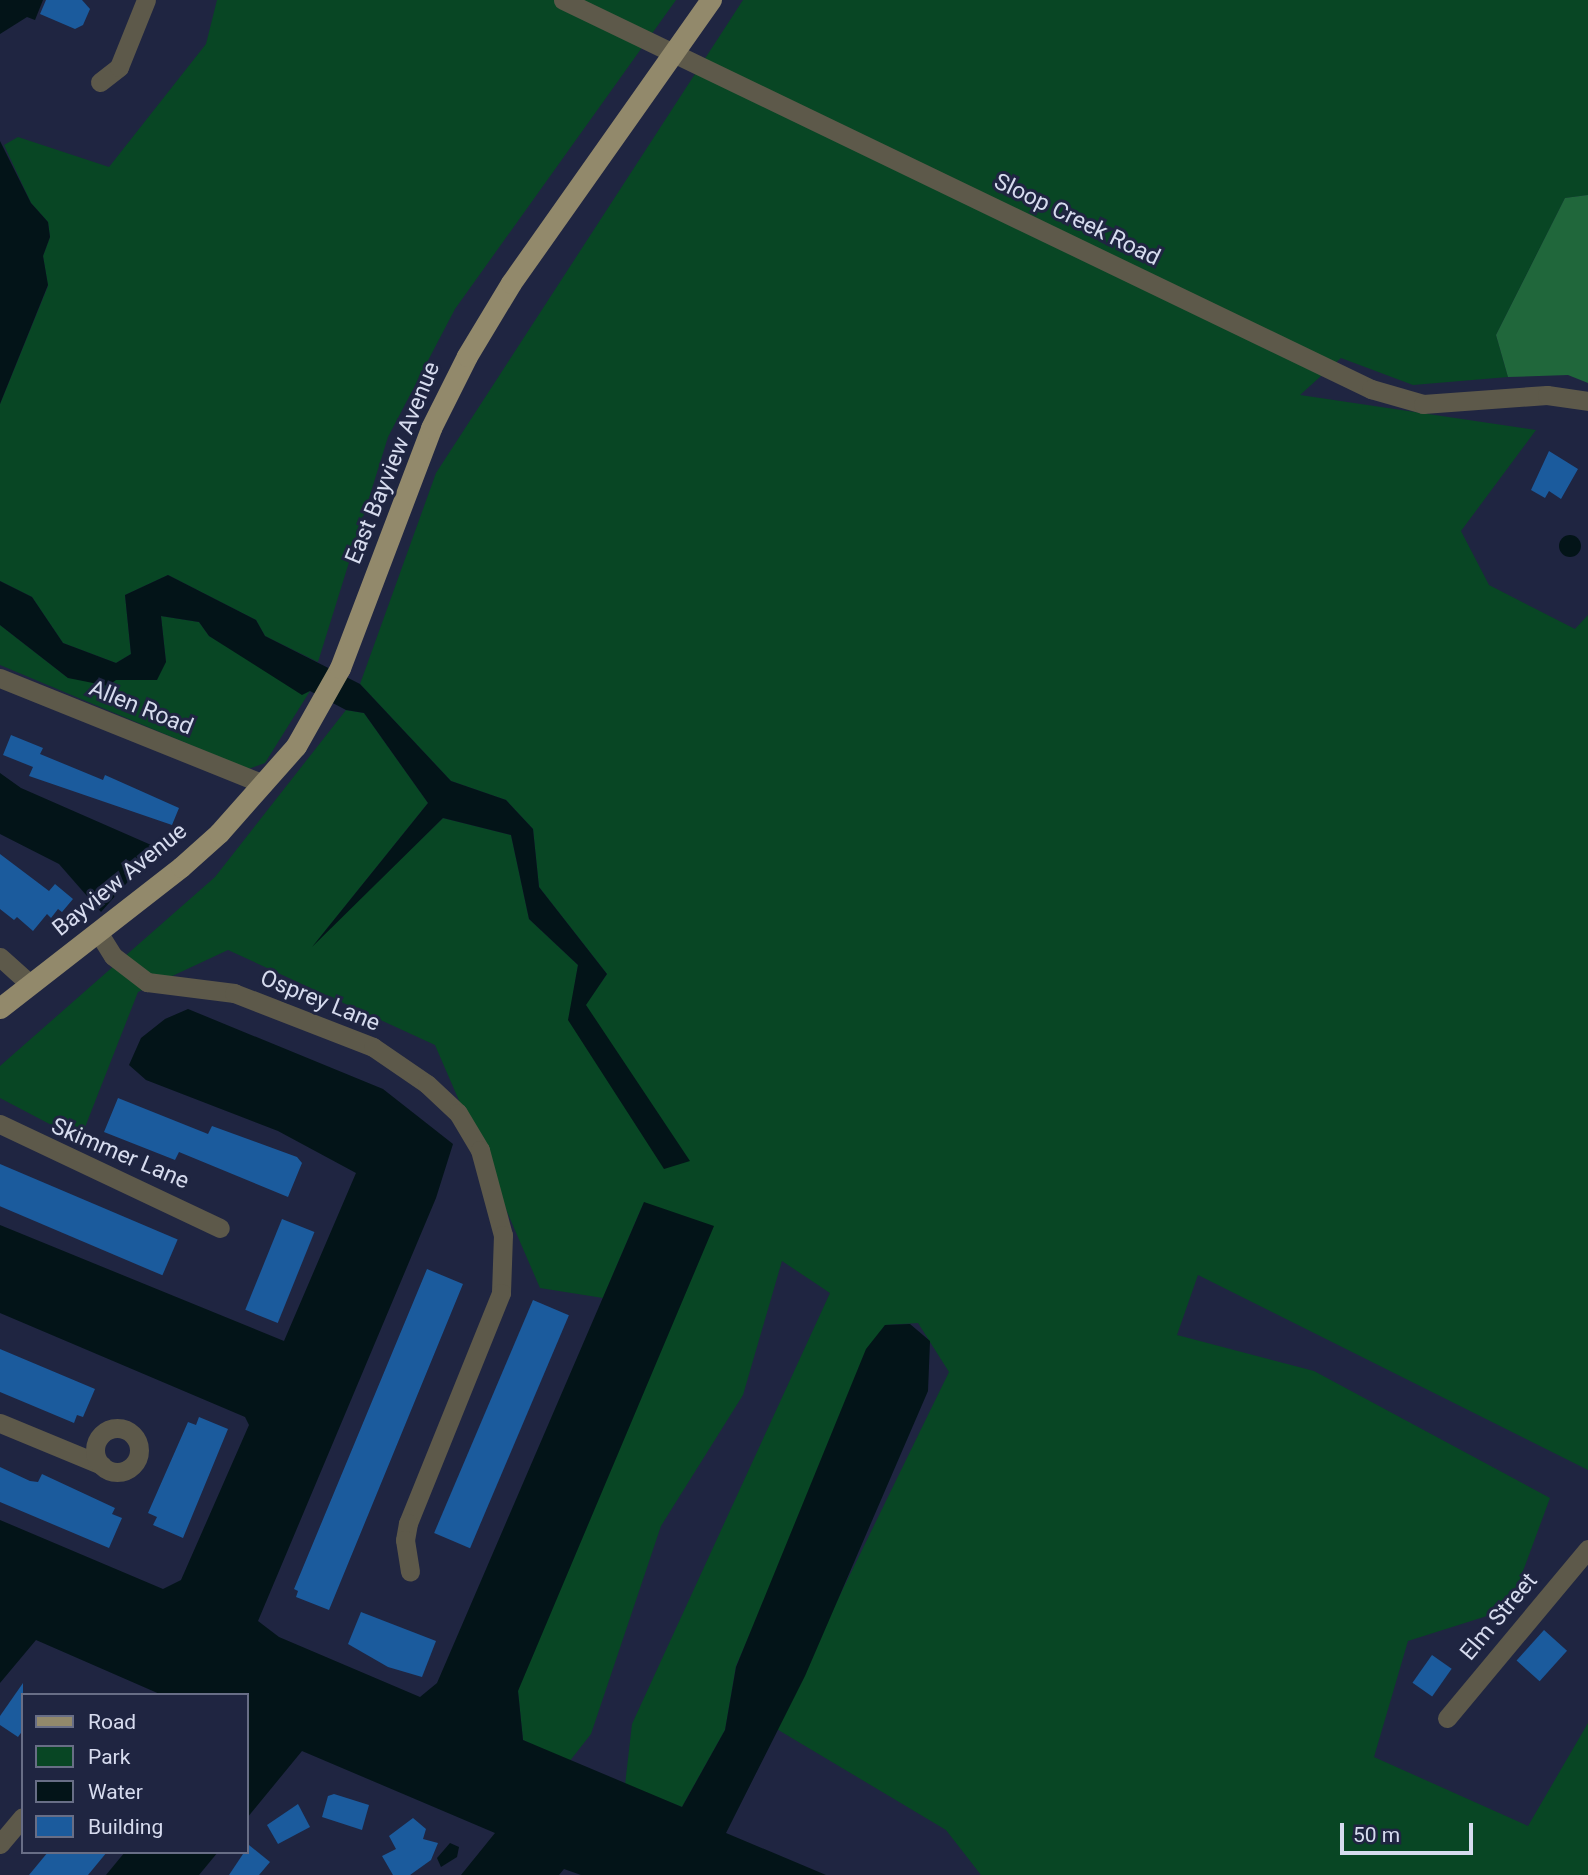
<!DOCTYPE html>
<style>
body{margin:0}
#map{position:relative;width:1588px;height:1875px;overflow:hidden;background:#1f2541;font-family:Roboto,sans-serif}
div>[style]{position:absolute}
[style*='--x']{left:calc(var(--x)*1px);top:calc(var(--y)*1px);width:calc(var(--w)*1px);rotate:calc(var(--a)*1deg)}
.green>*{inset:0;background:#084624}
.forest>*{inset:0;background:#20673b}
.water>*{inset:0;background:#031418}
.round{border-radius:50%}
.building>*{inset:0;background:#1b5b9d;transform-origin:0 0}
.minor>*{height:19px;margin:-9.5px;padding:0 9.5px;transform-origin:9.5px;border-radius:9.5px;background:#5d594a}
.minor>.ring{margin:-9.5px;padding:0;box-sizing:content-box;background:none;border:19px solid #5d594a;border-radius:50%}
.major>*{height:21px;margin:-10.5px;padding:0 10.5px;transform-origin:10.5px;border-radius:10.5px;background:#92896b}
span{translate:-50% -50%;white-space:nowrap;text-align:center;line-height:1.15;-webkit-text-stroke:6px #1f2541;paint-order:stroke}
.street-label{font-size:23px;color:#d6dbee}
.legend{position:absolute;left:21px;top:1693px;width:228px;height:161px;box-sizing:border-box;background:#1f2541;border:2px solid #686e86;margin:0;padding:9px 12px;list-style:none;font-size:21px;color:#d6dbee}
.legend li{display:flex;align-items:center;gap:14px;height:35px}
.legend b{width:35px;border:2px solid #686e86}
.scale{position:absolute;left:1340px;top:1823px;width:133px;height:32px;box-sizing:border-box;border:4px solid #d6dbee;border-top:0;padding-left:9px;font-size:21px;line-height:24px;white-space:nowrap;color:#d6dbee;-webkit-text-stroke:5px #1f2541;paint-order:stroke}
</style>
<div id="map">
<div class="green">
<div style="clip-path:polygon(217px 0,676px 0,455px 309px,388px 437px,318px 662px,265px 636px,256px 620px,168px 575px,125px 595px,131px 654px,116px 663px,63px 643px,32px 597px,0 581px,0 404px,48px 286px,43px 256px,50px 237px,48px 222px,31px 203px,4px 145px,18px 137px,109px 167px,206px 44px)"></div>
<div style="clip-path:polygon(743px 0,1588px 0,1588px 195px,1565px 198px,1496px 335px,1508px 377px,1413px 385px,1341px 358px,1300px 395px,1536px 430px,1461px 531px,1489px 585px,1575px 629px,1588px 615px,1588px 1470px,1198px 1275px,1177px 1335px,1314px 1371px,1550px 1498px,1509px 1609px,1408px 1641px,1374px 1757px,1528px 1826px,1588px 1723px,1588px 1875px,981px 1875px,946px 1830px,775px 1728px,949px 1372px,918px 1323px,885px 1325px,736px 1666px,725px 1730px,682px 1807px,625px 1785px,632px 1724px,830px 1293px,782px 1261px,743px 1395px,661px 1526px,591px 1734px,569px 1762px,523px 1740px,518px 1691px,644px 1202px,603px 1298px,540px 1288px,435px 1045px,228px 950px,138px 992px,80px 1140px,0 1098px,0 1066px,215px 877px,346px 710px,364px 713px,428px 803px,318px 940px,443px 818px,511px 835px,529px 919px,578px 965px,569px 1020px,689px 1161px,585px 1005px,607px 974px,539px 887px,533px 829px,506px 800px,451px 781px,360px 684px,436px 473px)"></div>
<div style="clip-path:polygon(161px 616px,199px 622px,209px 636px,310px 691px,265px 763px,248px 769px,0 665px,0 625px,68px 678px,116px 680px,166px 662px)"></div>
</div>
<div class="forest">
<div style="clip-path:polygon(1588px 195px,1588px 383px,1568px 375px,1508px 377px,1496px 335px,1565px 198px)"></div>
</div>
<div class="water">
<div style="clip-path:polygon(0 0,43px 0,35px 20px,27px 17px,0 34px)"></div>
<div style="clip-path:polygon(0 141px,31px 203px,48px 222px,50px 237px,43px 256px,48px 285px,0 404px)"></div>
<div class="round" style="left:1559px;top:535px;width:22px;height:22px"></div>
<div style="clip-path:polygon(168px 575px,256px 620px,265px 636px,360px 684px,451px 781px,506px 800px,533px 829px,539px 887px,607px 974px,586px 1005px,690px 1161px,664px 1169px,568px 1020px,578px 965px,529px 919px,511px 835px,443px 818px,312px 947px,428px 803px,364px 713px,346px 710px,310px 691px,302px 695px,209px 636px,199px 622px,161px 616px,166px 662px,157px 680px,116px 680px,108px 686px,68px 678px,0 625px,0 581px,32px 597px,63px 643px,116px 663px,131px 654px,125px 595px)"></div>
<div style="clip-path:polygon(0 773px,21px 788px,158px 848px,101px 912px,59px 864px,0 834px)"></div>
<div style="clip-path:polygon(188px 1009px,383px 1089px,453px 1144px,436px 1198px,258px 1621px,279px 1637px,420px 1697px,437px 1683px,644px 1202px,714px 1226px,518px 1691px,523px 1740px,682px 1807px,725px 1730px,736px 1667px,866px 1349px,885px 1325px,910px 1324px,930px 1341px,928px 1391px,805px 1676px,726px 1833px,826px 1875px,581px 1875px,564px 1869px,559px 1875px,461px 1875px,495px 1833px,302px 1751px,247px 1818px,247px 1695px,162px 1695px,36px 1640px,0 1683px,0 1520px,163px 1589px,181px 1580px,249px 1425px,245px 1417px,0 1313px,0 1225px,284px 1341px,356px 1173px,278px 1131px,146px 1080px,129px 1065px,141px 1038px,165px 1019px)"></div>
<div style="clip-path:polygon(450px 1843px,459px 1847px,457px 1857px,441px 1867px,437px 1858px)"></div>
<div style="clip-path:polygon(125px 1852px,218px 1852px,199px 1875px,106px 1875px)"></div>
</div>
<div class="building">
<div style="clip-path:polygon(46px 0,82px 0,90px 9px,83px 25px,75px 29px,40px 14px)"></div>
<div style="clip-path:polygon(1549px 451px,1578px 469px,1561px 499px,1549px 491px,1545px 498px,1531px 490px)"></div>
<div style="clip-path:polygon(11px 735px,43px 748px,40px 754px,103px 780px,105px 775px,179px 808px,172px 825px,29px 776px,33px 767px,3px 755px)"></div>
<div style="clip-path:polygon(0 854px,49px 891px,55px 884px,73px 899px,62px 912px,58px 909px,51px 918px,47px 914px,33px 931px,17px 917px,14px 920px,0 909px)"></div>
<div style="clip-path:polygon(118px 1098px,208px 1134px,212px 1126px,297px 1157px,302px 1163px,288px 1197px,179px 1152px,175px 1160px,104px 1132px)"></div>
<div style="left:0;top:1164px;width:193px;height:39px;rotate:23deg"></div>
<div style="left:282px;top:1219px;width:35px;height:98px;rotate:22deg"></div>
<div style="clip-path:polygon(427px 1269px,463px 1284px,329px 1610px,296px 1597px,298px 1591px,294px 1589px)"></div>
<div style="left:533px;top:1300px;width:39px;height:253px;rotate:23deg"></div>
<div style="clip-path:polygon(0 1349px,95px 1389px,83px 1417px,77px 1415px,74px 1423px,0 1392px)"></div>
<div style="clip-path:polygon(199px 1417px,228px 1429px,183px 1538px,153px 1525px,157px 1517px,148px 1513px,188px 1422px,196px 1425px)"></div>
<div style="clip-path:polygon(0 1467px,30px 1481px,38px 1482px,42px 1474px,115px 1508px,112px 1514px,122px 1518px,109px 1548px,0 1502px)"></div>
<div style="clip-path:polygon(361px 1612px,436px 1641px,422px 1677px,388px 1667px,348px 1644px)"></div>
<div style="left:1544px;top:1630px;width:31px;height:41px;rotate:42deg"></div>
<div style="left:1432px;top:1655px;width:24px;height:34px;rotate:35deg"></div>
<div style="clip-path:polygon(23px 1683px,23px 1730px,18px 1737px,0 1725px,0 1716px)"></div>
<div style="clip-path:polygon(334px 1794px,369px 1805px,362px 1830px,322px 1817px,328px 1796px)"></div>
<div style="clip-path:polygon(298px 1804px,310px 1827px,278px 1844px,267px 1825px)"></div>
<div style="clip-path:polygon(413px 1818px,426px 1829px,423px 1839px,438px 1843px,431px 1860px,410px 1875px,393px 1875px,382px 1856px,396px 1849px,389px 1836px)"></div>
<div style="clip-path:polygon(249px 1845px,270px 1862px,259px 1875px,229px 1875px)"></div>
<div style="clip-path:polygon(48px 1852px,107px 1852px,88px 1875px,29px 1875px)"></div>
</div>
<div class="minor">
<div style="--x:563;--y:0;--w:897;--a:25.71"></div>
<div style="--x:1371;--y:389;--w:54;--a:16.1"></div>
<div style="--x:1423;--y:404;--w:124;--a:-4.2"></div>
<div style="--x:1547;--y:395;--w:41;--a:8.3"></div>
<div style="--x:100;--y:82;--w:24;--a:-38"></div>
<div style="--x:119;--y:67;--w:72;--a:-68.1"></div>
<div style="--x:0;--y:678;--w:284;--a:21.9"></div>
<div style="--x:98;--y:932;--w:28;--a:58"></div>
<div style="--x:113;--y:956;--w:43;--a:37.4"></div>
<div style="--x:147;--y:982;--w:88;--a:7.2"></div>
<div style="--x:234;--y:993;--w:149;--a:21.2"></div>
<div style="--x:373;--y:1047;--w:65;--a:34.4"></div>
<div style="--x:427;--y:1084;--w:42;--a:43.1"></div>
<div style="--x:458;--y:1113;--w:43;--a:59.3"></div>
<div style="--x:480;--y:1150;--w:88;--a:74.9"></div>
<div style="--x:503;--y:1235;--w:58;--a:92"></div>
<div style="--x:501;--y:1293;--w:248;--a:112"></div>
<div style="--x:408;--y:1523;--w:17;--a:100"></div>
<div style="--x:405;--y:1540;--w:32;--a:81"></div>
<div style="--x:0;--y:957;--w:39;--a:42"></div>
<div style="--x:0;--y:1124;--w:243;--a:25.3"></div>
<div style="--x:0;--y:1423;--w:110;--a:22.4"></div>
<div class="ring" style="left:95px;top:1428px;width:25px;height:25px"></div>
<div style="--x:1447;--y:1718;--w:220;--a:-50.2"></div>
<div style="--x:0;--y:1844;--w:35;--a:-50"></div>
</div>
<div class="major">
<div style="--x:0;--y:1008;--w:229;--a:-37.9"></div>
<div style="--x:181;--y:867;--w:51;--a:-41.8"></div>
<div style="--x:219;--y:833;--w:116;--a:-48.5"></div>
<div style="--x:296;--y:746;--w:90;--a:-60.6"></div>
<div style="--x:340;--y:668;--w:257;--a:-69.2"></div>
<div style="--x:431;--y:428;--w:80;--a:-63.4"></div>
<div style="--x:467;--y:356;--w:85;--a:-58.9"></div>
<div style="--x:511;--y:283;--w:347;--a:-54.8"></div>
</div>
<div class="street-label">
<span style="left:1077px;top:220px;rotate:26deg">Sloop Creek Road</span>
<span style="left:393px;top:463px;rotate:-68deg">East Bayview Avenue</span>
<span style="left:141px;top:708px;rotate:22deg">Allen Road</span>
<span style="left:120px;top:880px;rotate:-39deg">Bayview Avenue</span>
<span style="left:320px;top:1001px;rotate:22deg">Osprey Lane</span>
<span style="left:120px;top:1154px;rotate:23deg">Skimmer Lane</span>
<span style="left:1499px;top:1617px;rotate:-50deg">Elm Street</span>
</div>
<ul class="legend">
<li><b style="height:9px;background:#92896b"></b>Road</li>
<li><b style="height:19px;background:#084624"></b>Park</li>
<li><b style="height:19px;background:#031418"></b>Water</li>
<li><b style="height:19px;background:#1b5b9d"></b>Building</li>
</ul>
<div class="scale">50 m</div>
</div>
